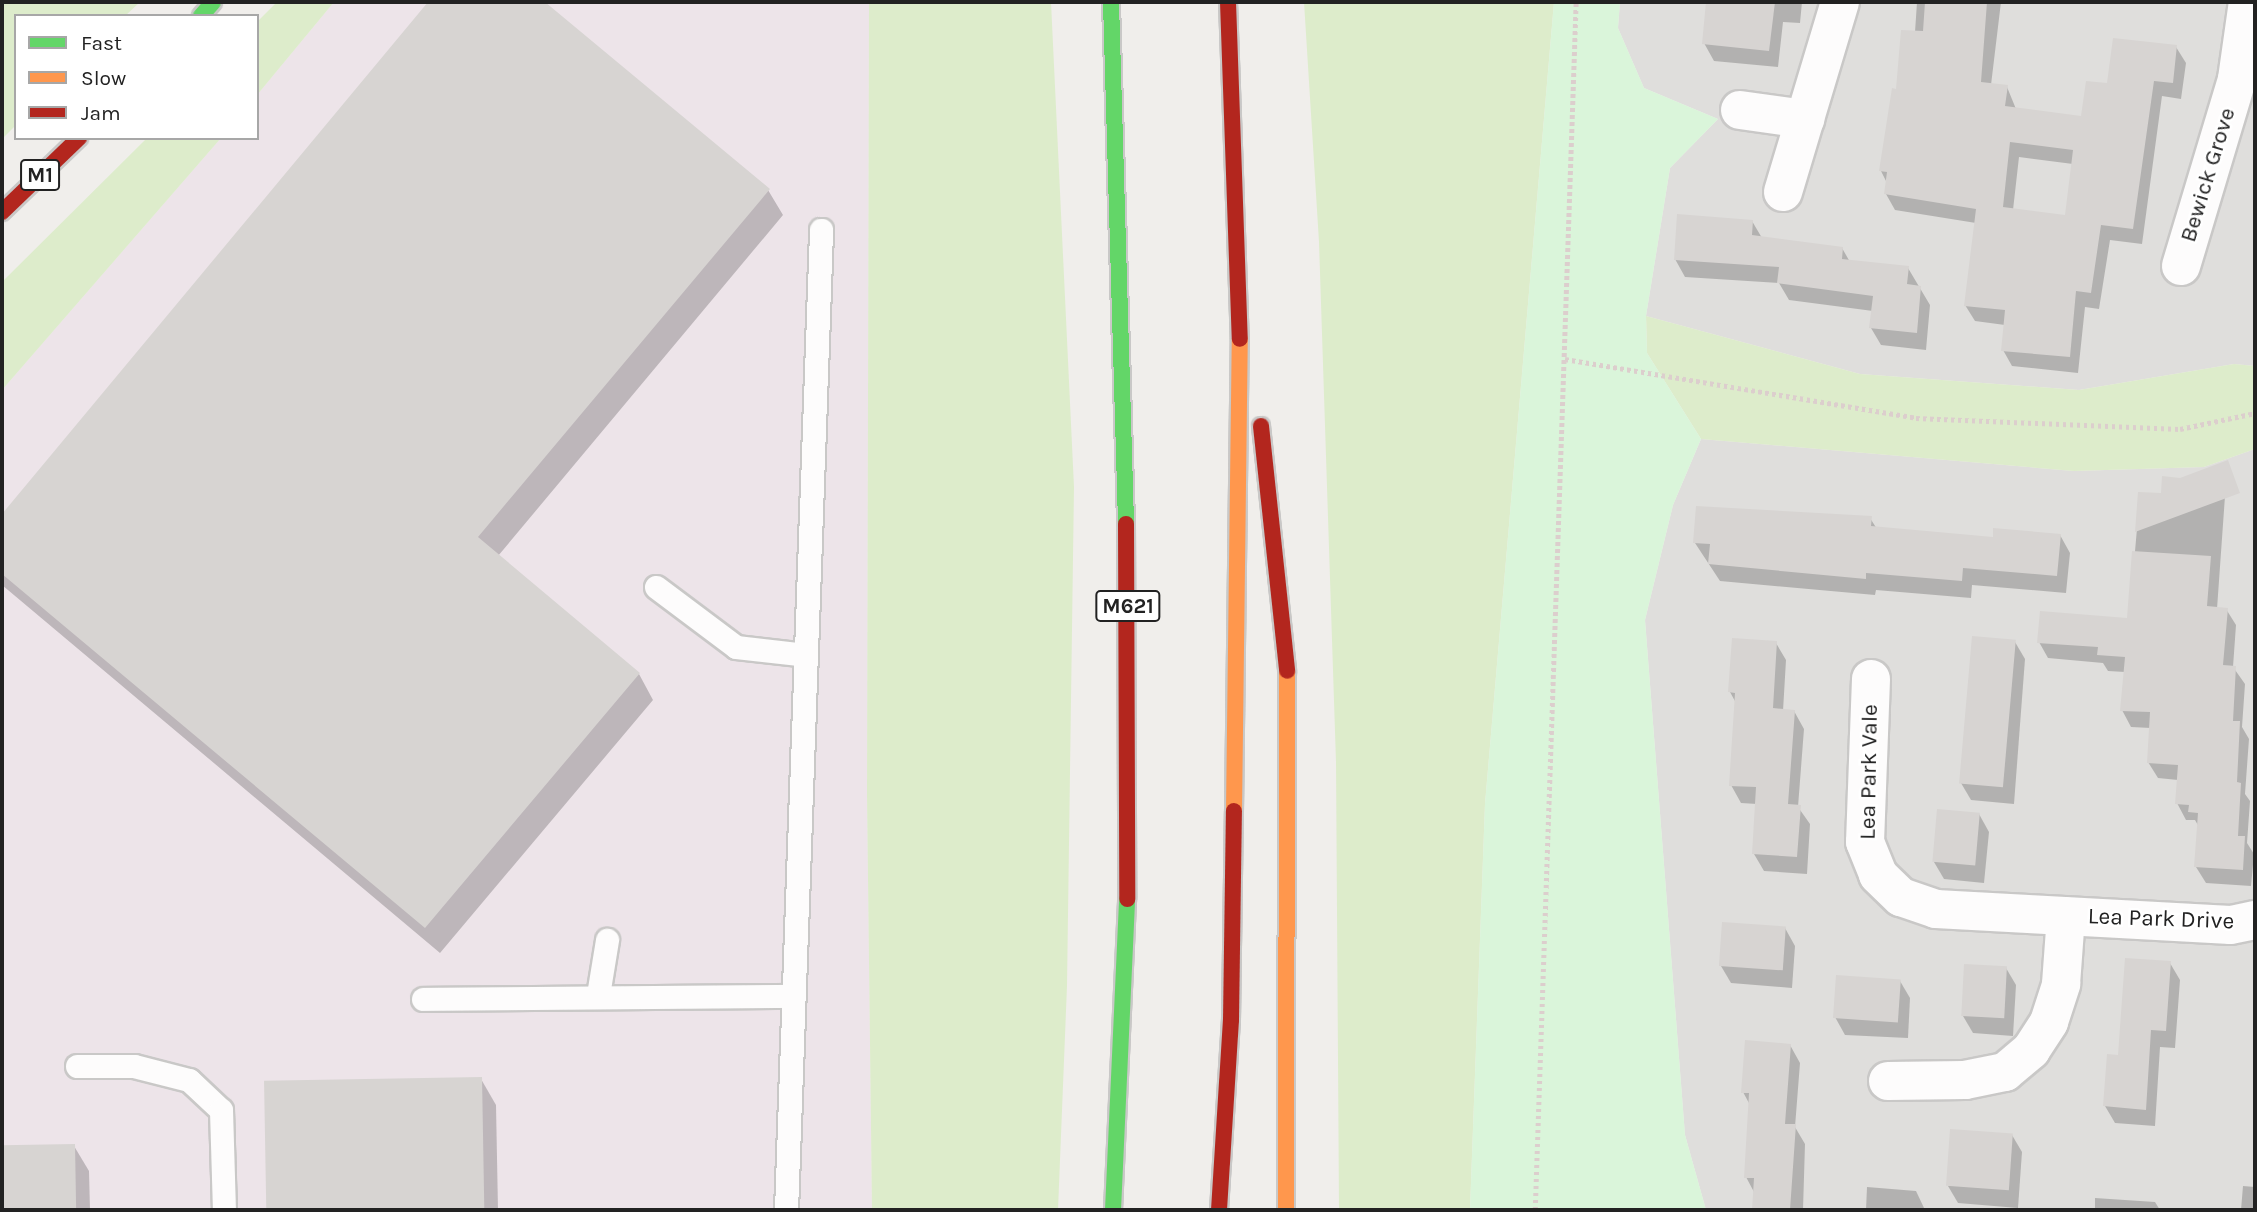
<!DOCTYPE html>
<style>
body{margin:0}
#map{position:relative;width:2257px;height:1212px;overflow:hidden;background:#f0eeeb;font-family:Karla,sans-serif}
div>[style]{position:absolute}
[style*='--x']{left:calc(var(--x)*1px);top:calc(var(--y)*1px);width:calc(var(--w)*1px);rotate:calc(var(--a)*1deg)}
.residential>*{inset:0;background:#dfdedc}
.industrial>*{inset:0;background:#ede4e9}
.grass>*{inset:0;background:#ddeccb}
.park>*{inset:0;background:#daf5da}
.shadow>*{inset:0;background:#0003}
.building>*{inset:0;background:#d7d4d2;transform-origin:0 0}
.path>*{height:4.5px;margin-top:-2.25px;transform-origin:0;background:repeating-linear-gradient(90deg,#dccecd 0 3.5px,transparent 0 7px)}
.roads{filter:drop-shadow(2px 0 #c9c8c7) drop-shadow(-2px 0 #c9c8c7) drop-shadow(0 2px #c9c8c7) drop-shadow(0 -2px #c9c8c7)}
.lane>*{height:23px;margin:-11.5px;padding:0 11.5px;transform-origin:11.5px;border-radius:11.5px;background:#fdfcfc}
.street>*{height:38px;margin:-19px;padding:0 19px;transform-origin:19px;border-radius:19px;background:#fdfcfc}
.fast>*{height:16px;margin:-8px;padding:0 8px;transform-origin:8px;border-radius:8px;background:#63d668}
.slow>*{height:16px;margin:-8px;padding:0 8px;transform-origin:8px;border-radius:8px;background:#ff974d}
.jam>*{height:16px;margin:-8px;padding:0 8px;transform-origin:8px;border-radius:8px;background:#b3261e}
span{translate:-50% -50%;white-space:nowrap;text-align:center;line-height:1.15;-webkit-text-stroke:5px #fff;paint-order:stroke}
.shield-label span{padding:2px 5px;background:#fff;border:2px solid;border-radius:5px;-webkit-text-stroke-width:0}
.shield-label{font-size:21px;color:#222;font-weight:700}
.street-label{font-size:23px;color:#222}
.frame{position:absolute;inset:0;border:4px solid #222;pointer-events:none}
.legend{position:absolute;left:14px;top:14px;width:245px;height:126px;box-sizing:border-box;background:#fff;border:2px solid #a7a7a7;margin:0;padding:9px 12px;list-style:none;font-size:21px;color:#222}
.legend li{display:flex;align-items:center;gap:14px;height:35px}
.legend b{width:35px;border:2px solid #a7a7a7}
</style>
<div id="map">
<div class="residential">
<div style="clip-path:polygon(1620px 2px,2255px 2px,2255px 366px,2234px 364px,2079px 390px,1860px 374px,1646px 316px,1670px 168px,1718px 119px,1644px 88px,1618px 28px)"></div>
<div style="clip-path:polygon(1701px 439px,2074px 471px,2204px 467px,2255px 449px,2255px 1210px,1706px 1210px,1685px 1135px,1645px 620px,1673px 505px)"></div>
</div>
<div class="industrial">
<div style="clip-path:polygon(334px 2px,869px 2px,867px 795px,872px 1210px,2px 1210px,2px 390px,221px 138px,257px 138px,257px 95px)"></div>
</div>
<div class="grass">
<div style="clip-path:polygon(2px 2px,140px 2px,125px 16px,16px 16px,16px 125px,2px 139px)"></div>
<div style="clip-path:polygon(277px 2px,334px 2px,257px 95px,257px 22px)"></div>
<div style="clip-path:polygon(869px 2px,1051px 2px,1074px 487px,1067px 986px,1058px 1210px,872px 1210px,867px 795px)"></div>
<div style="clip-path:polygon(1304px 2px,1554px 2px,1485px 804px,1470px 1210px,1339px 1210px,1336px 762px,1319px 242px)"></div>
<div style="clip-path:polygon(147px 138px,221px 138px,2px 390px,2px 282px)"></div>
<div style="clip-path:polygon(1646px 316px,1860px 374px,2079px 390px,2234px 364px,2255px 366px,2255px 449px,2204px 467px,2074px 471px,1701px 439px,1647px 353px)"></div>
</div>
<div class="park">
<div style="clip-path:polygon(1554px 2px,1620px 2px,1618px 28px,1644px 88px,1718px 119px,1670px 168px,1646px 316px,1647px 353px,1701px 439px,1673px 505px,1645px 620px,1685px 1135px,1706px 1210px,1470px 1210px,1485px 804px)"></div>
</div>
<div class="shadow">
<div style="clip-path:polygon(430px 2px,542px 2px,768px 190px,783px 215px,498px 556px,639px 674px,653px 700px,440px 953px,2px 585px,2px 516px)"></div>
<div style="clip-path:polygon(1726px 2px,1802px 2px,1800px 23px,1783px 22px,1778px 67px,1714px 61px,1704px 43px)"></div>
<div style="clip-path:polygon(evenodd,1917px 2px,2001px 2px,1991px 85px,2007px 87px,2016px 109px,2083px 118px,2109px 85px,2176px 47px,2186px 63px,2181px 99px,2162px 96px,2142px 244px,2110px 240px,2099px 309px,2085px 307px,2078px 373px,2012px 366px,2003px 350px,2005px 325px,1975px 321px,1965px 305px,1976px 223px,1895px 210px,1886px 194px,1887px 183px,1881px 171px,1915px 32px,1917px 2px,2019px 157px,2073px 164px,2066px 217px,2013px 210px,2019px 157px)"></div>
<div style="clip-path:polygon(1752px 221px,1762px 238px,1842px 248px,1850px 262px,1908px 268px,1930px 305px,1926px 350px,1881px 345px,1871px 328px,1873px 311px,1789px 300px,1779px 283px,1685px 277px,1675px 259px)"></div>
<div style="clip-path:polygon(2226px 482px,2217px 609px,2226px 609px,2236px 625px,2233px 667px,2245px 684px,2242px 727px,2249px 739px,2245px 794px,2250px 801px,2247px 843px,2254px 854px,2251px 886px,2206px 883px,2196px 867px,2199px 827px,2195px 820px,2186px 820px,2177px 803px,2178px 780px,2158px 778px,2148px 762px,2151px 728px,2131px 727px,2122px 710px,2125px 672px,2108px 671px,2103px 663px,2048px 658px,2039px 642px,2129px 620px,2140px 494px,2163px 495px)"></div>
<div style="clip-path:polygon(1870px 518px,1877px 529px,1994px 539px,2060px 535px,2070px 553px,2066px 593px,1972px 585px,1971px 598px,1876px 590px,1875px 595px,1720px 581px,1695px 543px)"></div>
<div style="clip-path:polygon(2015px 642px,2025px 659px,2014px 804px,1971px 800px,1961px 783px)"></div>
<div style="clip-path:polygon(1776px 643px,1786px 660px,1783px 711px,1794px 711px,1804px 729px,1798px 807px,1810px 824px,1807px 874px,1764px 871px,1754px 854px,1757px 804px,1741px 803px,1731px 785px,1736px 703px,1730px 692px)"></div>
<div style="clip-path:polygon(1979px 814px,1989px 832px,1984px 883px,1944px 879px,1934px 862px)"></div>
<div style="clip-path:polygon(1785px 928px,1795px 946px,1792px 988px,1731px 983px,1721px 966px)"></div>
<div style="clip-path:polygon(2170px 963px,2180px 980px,2175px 1048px,2160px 1047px,2155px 1126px,2115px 1123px,2105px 1106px)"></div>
<div style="clip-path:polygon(2006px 968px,2016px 985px,2013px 1036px,1973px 1033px,1963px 1016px)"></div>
<div style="clip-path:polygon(1900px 981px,1910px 998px,1908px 1038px,1845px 1035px,1835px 1017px)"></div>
<div style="clip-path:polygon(1790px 1045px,1800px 1063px,1795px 1127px,1805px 1144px,1803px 1210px,1753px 1210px,1754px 1192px,1746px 1177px,1750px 1105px,1743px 1092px)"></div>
<div style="clip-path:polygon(481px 1079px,496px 1105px,498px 1210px,269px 1210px,266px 1084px)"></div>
<div style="clip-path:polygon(2012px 1135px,2022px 1152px,2018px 1208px,1958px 1203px,1948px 1186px)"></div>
<div style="clip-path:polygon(74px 1146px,89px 1171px,90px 1210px,2px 1210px,2px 1147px)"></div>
<div style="clip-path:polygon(2243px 1186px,2255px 1187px,2255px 1210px,2241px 1210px)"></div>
<div style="clip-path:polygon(1867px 1187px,1916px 1191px,1925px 1210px,1866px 1210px)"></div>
<div style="clip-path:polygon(2095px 1198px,2155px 1202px,2160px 1210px,2095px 1210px)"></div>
</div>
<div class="building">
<div style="clip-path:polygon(428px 2px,545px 2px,770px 189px,478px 537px,640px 673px,425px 928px,2px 574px,2px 514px)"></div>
<div style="clip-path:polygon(1706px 2px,1775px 2px,1769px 51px,1702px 44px)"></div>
<div style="clip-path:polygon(evenodd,1925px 2px,1987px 2px,1981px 82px,2008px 85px,2005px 106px,2081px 116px,2086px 81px,2107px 83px,2113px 38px,2177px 45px,2173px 83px,2154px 81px,2133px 229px,2101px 225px,2091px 293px,2076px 291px,2070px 357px,2001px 351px,2005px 310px,1964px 306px,1976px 209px,1884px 194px,1887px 172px,1879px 171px,1892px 88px,1896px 89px,1901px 30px,1923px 31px,1925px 2px,2010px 142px,2073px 150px,2065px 215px,2003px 207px,2010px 142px)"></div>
<div style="clip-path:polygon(1677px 214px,1753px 220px,1752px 235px,1843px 247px,1842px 259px,1909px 266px,1907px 284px,1921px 286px,1917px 333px,1869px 328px,1873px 296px,1777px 283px,1779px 267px,1674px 260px)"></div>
<div style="clip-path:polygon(2228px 460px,2240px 493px,2135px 532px,2138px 492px,2161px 493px,2162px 476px,2180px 478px)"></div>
<div style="clip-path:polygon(1696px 506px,1872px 516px,1871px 526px,1993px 537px,1993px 528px,2061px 534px,2057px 576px,1963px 568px,1962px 581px,1866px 573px,1866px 579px,1708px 564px,1710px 544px,1693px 543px)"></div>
<div style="clip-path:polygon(2132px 551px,2211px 556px,2207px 606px,2228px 608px,2223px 665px,2236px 666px,2233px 721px,2240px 721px,2237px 782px,2241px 783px,2238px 836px,2245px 836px,2243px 870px,2194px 867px,2198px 813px,2188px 812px,2189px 805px,2175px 804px,2178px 765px,2147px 763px,2150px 712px,2120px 711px,2125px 657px,2097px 655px,2098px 647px,2037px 643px,2040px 611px,2127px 618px)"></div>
<div style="left:1972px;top:636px;width:44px;height:148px;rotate:5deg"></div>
<div style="clip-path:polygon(1732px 638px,1777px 641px,1773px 708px,1795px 710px,1788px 804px,1801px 805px,1797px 857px,1752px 854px,1756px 787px,1729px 786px,1735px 693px,1728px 692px)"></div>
<div style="left:1937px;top:809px;width:43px;height:53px;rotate:5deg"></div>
<div style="left:1722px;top:922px;width:64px;height:44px;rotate:4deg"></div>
<div style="clip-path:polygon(2125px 958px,2171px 961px,2166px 1031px,2151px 1030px,2146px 1110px,2103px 1106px,2107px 1054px,2118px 1055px)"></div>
<div style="left:1964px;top:964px;width:43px;height:52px;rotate:3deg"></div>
<div style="left:1836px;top:975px;width:65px;height:43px;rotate:4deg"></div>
<div style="clip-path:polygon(1745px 1040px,1791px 1044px,1785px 1124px,1796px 1124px,1790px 1210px,1752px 1210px,1754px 1178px,1744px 1178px,1749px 1093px,1741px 1093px)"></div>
<div style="left:482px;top:1077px;width:133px;height:218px;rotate:89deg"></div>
<div style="left:1950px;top:1129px;width:63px;height:57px;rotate:4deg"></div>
<div style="left:75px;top:1144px;width:66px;height:73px;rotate:89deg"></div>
</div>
<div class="path">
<div style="--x:1565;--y:359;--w:356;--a:9.5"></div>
<div style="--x:1916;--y:418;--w:264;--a:2.4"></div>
<div style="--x:2180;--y:429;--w:77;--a:-12"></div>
<div style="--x:1535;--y:1210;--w:1209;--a:-88.06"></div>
</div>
<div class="roads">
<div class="lane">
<div style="--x:656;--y:587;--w:100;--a:36.9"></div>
<div style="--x:736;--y:647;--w:70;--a:6.5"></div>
<div style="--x:598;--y:995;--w:56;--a:-80.7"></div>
<div style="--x:423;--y:999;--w:371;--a:-0.5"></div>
<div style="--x:77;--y:1066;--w:57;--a:0"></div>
<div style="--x:134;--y:1066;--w:57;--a:14.3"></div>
<div style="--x:189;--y:1080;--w:44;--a:43.2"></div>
<div style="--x:221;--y:1110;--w:100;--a:88.3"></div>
<div style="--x:786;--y:1210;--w:981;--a:-87.95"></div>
</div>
<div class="street">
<div style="--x:1740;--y:110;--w:66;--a:7.9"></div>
<div style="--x:1783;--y:192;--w:198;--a:-73.3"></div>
<div style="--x:2181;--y:266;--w:195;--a:-73.3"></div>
<div style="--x:2237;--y:79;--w:78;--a:-81.9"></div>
<div style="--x:1871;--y:679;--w:163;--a:92.1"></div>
<div style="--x:1865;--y:842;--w:35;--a:68"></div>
<div style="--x:1878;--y:875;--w:32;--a:44"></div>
<div style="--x:1901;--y:897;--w:37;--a:19"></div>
<div style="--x:1936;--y:909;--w:295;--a:3.1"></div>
<div style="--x:2231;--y:925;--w:25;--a:-12"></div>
<div style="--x:1888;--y:1081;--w:77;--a:-0.7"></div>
<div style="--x:1965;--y:1080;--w:41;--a:-11.3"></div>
<div style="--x:2005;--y:1072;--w:34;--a:-40"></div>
<div style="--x:2031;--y:1050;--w:33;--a:-57"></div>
<div style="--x:2049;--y:1022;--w:40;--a:-72"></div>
<div style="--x:2061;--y:984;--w:68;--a:-85.8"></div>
</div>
<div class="fast">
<div style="--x:1111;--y:2;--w:522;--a:88.35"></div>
<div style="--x:201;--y:16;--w:18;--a:-49"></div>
<div style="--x:1113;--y:1210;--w:311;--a:-87.4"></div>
</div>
<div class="slow">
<div style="--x:1234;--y:811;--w:472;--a:-89.3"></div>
<div style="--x:1286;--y:1210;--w:539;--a:-89.89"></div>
</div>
<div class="jam">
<div style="--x:1228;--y:2;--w:337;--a:88"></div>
<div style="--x:2;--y:212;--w:107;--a:-43.9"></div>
<div style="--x:1261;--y:426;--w:246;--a:83.9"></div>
<div style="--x:1126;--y:524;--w:375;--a:89.8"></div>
<div style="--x:1219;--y:1210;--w:190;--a:-86.4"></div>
<div style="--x:1231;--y:1020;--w:209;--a:-89.2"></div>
</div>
</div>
<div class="shield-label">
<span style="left:40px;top:175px">M1</span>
<span style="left:1128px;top:606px">M621</span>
</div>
<div class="street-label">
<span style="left:2208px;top:175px;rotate:-73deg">Bewick Grove</span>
<span style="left:1869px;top:772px;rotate:-89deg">Lea Park Vale</span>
<span style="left:2161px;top:919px;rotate:2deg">Lea Park Drive</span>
</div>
<div class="frame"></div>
<ul class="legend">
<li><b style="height:9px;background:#63d668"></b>Fast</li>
<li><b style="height:9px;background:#ff974d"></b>Slow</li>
<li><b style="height:9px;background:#b3261e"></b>Jam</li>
</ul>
</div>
